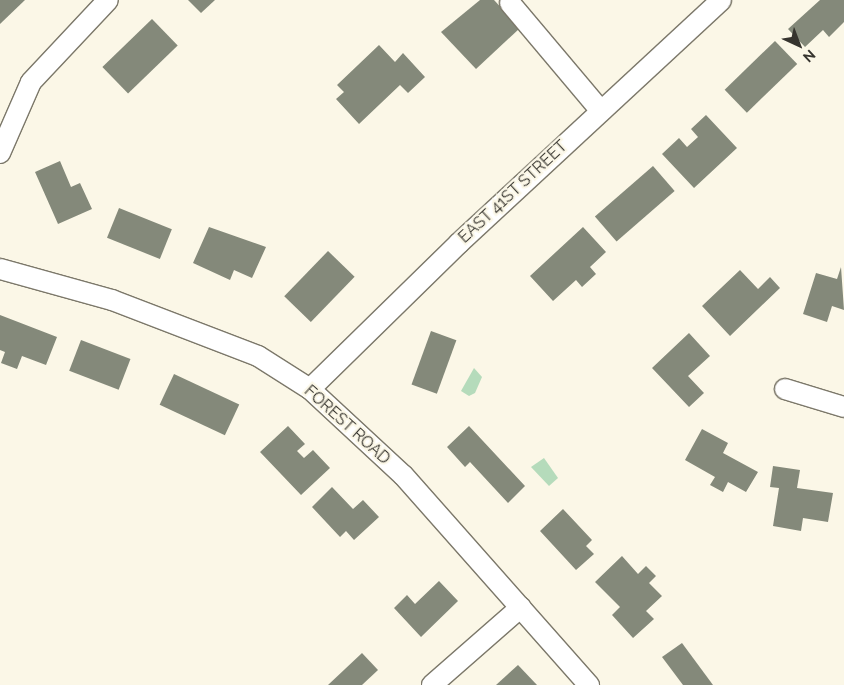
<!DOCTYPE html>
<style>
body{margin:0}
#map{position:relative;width:844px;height:685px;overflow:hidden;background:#fbf7e7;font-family:Raleway,sans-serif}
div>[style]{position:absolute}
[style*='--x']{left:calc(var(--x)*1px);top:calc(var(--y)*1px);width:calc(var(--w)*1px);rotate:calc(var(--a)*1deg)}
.water>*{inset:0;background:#b5dbbb}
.building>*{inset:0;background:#84897a;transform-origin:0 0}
.roads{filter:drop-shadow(1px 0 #7c786a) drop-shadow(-1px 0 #7c786a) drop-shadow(0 1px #7c786a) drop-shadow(0 -1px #7c786a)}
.minor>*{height:20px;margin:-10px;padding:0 10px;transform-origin:10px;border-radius:10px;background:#fff}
span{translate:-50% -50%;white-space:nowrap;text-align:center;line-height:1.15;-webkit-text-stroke:4.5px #fbf7e7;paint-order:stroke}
.street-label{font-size:16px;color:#36342e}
.north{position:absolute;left:774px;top:20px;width:50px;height:50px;-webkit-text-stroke:4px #fbf7e7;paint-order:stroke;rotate:137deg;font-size:14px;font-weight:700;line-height:20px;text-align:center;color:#36342e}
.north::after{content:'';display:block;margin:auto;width:18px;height:22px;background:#36342e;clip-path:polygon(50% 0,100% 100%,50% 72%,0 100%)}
</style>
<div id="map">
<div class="water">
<div style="clip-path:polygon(474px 368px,482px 377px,475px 393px,469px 396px,461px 391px)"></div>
<div style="clip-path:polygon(544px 458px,558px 478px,549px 486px,531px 467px)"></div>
</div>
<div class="building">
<div style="clip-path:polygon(0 0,25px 0,0 24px)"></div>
<div style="clip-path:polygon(188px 0,215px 0,201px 13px)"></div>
<div style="clip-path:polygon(480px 0,494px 0,520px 28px,476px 69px,441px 32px)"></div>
<div style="clip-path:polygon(820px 0,844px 0,844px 22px,829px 37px,823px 30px,805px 47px,788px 29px)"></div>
<div style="left:152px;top:19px;width:37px;height:69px;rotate:46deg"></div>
<div style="left:775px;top:41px;width:32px;height:70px;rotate:46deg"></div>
<div style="clip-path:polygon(379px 45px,395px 62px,403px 53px,425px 77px,408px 93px,400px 85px,359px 124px,336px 99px,344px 92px,337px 85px)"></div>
<div style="clip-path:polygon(706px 115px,737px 148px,694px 188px,662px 154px,679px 138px,687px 147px,698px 137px,691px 129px)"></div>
<div style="clip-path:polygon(60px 161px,71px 187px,80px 183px,92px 209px,58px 224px,35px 172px)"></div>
<div style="left:653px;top:166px;width:33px;height:77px;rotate:49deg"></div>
<div style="left:119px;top:208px;width:57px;height:32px;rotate:22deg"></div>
<div style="clip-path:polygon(209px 227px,266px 247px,252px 278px,234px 270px,230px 280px,193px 263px)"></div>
<div style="clip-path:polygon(583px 227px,606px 252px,590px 267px,596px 274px,582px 287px,576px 280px,553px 301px,530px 276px)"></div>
<div style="left:328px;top:251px;width:37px;height:63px;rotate:44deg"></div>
<div style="clip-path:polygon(841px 267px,844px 310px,832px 306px,827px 322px,803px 314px,816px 273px,837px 279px)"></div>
<div style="clip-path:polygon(740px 270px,758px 289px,770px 277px,780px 288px,730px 336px,702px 306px)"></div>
<div style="clip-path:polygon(0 315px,57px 337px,46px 365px,22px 356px,17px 369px,1px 363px,5px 352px,0 350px)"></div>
<div style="left:431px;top:331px;width:27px;height:57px;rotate:20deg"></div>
<div style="clip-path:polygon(689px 333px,710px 356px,688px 376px,704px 393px,689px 407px,652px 368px)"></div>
<div style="left:81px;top:340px;width:53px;height:33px;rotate:21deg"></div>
<div style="left:174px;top:374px;width:72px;height:34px;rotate:25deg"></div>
<div style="clip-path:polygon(288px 426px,305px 444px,297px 451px,304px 458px,313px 450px,330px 468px,301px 495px,260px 452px)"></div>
<div style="clip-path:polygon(469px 426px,525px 486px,508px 503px,470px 462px,465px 467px,447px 447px)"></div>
<div style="clip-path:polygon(702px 429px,728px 443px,723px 453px,758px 472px,746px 492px,728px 482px,723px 492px,710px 485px,715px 477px,685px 460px)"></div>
<div style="clip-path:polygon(773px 466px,800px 470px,797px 488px,833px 493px,828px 522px,803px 518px,801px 531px,773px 526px,779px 488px,770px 487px)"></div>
<div style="clip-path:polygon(332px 487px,353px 509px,363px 500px,379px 517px,354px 540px,346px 531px,340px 537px,312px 507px)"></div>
<div style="clip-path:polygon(563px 509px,592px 540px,586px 546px,594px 554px,576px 570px,540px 531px)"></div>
<div style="clip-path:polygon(622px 556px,638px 574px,646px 566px,656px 576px,649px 583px,662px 596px,646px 611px,654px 619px,633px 638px,612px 615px,620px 607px,595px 582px)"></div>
<div style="clip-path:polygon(439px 581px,458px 601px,421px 637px,394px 608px,407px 595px,415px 604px)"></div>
<div style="clip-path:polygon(682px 643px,713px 685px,683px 685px,662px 657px)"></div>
<div style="clip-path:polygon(362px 653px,378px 670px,362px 685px,328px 685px)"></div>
<div style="clip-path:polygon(518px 665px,537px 685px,496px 685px)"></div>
</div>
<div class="roads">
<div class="minor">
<div style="--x:510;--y:3;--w:141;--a:49.9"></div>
<div style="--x:0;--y:153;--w:77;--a:-66.4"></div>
<div style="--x:31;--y:82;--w:112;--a:-46.8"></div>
<div style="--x:0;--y:269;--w:116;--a:15.5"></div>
<div style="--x:112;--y:300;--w:156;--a:21"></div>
<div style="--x:258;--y:356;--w:62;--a:32.4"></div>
<div style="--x:310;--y:389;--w:127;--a:42.8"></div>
<div style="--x:403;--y:475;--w:281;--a:48.5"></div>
<div style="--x:310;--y:389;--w:209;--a:-44.4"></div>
<div style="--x:459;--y:243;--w:357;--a:-42.8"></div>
<div style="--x:785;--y:389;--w:62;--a:17"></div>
<div style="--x:432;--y:685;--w:118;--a:-41.2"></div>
</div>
</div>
<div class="street-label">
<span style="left:513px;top:192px;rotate:-43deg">EAST 41ST STREET</span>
<span style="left:347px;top:425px;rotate:42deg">FOREST ROAD</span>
</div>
<div class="north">N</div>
</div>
